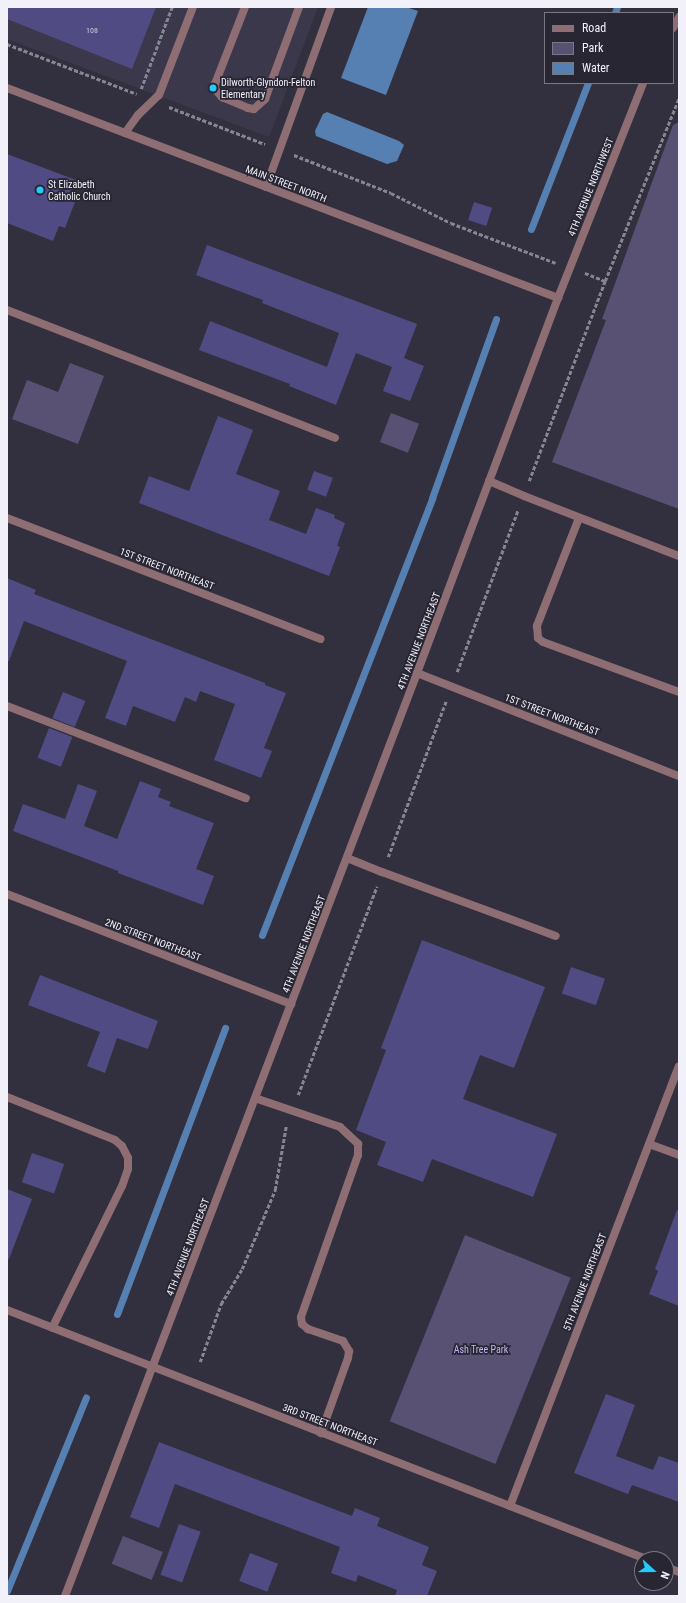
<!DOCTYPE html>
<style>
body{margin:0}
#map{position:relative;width:686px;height:1603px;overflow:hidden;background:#32303e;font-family:"Roboto Condensed",sans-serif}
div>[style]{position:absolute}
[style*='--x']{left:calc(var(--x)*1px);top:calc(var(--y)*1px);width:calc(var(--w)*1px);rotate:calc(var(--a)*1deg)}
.built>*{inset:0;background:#3c384c}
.green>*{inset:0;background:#585174;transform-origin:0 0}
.water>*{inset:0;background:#5680b2}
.stream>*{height:7px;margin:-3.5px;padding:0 3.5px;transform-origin:3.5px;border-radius:3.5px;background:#5680b2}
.building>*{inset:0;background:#504b83;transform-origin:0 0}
.path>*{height:2.5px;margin-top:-1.25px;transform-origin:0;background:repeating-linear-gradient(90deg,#878591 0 4px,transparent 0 6px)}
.service>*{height:8px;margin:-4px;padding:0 4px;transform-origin:4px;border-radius:4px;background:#8e6e72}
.minor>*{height:8px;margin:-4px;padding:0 4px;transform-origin:4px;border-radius:4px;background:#8e6e72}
.dots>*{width:11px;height:11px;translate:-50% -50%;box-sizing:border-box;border:2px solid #282633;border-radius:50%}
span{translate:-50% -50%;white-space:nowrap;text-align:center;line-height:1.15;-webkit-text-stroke:3.5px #282633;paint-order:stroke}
.number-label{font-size:8px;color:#cac8dc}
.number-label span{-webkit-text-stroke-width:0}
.poi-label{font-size:10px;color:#f2f1fa}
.left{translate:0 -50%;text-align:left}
.street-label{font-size:10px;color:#f2f1fa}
.park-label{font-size:10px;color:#c1b4f9}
.frame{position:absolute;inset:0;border:8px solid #f2f1fa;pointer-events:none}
.legend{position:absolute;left:544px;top:12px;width:130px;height:72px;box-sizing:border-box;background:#282633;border:1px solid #797783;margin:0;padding:5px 7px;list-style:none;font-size:12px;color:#f2f1fa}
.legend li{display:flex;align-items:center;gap:8px;height:20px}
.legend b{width:20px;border:1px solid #797783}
.north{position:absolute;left:634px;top:1551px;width:40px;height:40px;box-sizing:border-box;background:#282633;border:1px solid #797783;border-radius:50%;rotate:111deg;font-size:11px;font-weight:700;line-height:16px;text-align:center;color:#f2f1fa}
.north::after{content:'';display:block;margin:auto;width:14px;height:18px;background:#24c9fe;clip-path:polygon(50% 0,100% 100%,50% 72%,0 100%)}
</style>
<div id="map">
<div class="built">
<div style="clip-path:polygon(7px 7px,318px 7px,269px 137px,7px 39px)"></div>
</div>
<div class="green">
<div style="clip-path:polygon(679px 122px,679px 509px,552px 462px,606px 320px,602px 319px,673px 125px)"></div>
<div style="clip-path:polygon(70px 363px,104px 376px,78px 444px,12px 419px,27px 380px,58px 392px)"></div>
<div style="left:391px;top:413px;width:30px;height:31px;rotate:21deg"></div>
<div style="left:465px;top:1235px;width:114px;height:201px;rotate:22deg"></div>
<div style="left:123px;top:1536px;width:43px;height:30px;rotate:22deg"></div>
</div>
<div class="water">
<div style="clip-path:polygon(368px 7px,406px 7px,418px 11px,386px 95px,341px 78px)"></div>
<div style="clip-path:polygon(327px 112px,399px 141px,404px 145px,397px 161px,387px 164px,316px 136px,315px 131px,323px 114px)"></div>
</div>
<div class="stream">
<div style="--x:615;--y:13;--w:6;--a:-72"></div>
<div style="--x:531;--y:229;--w:157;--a:-68.7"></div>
<div style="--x:262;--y:935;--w:469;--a:-68.7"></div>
<div style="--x:432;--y:498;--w:190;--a:-70.3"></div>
<div style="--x:117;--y:1314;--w:306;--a:-69.3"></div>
<div style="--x:7;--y:1591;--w:209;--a:-67.8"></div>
</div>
<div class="building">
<div style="clip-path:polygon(7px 7px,156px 7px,132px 69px,7px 19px)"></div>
<div style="clip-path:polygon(7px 154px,76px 180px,69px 200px,75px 202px,65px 228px,59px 226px,53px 241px,7px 223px)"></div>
<div style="left:474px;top:202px;width:19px;height:19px;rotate:18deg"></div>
<div style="clip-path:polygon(207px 245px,417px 324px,404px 358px,424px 366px,410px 401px,383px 391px,392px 367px,356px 353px,336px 405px,289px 386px,290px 384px,199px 350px,210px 321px,327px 367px,339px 333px,262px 303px,263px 300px,196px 275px)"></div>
<div style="clip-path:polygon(218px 416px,253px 430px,236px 474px,280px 491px,269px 520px,306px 534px,316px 508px,335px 515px,334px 518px,345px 523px,337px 546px,340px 547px,329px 576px,139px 503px,149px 476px,189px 491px)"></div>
<div style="left:314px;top:471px;width:20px;height:20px;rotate:20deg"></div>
<div style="clip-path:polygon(7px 578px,36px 590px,34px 594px,265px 683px,265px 685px,286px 693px,264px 748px,272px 751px,261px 778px,214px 760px,235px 704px,200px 691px,196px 702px,185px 697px,175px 722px,133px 706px,126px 726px,105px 718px,127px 661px,24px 621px,9px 661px,7px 661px)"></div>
<div style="left:63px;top:692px;width:24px;height:28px;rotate:22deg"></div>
<div style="left:49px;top:728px;width:25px;height:32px;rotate:21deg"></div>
<div style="clip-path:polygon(140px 781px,161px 789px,158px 797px,171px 802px,169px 806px,214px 823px,196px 869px,214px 876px,203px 905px,118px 873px,118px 871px,13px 831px,23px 804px,65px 819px,78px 784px,97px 791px,84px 826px,117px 839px)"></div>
<div style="clip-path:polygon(422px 940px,545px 987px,514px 1068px,480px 1055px,463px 1099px,557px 1134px,533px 1197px,432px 1159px,423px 1182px,377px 1165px,386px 1142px,356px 1130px,386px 1050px,381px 1048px)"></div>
<div style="left:571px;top:967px;width:36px;height:28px;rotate:19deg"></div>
<div style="clip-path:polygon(40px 975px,158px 1021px,148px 1049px,117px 1038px,105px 1073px,87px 1066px,100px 1032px,28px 1005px)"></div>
<div style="left:32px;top:1153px;width:34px;height:31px;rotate:19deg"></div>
<div style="clip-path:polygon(7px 1189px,32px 1199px,9px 1259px,7px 1259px)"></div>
<div style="clip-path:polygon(677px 1210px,679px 1211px,679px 1306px,649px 1294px,658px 1271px,655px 1269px)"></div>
<div style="clip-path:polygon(606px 1394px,635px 1405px,616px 1456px,653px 1470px,659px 1456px,679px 1463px,679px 1502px,632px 1485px,628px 1494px,574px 1473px)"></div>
<div style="clip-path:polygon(159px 1442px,352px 1516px,355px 1508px,380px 1518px,377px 1526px,429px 1547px,422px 1565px,437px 1571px,427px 1596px,395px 1596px,397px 1590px,358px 1575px,356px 1582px,331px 1573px,340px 1547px,175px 1484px,159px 1528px,130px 1517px)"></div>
<div style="left:179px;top:1524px;width:23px;height:54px;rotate:20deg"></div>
<div style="left:250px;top:1553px;width:30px;height:30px;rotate:21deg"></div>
</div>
<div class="path">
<div style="--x:7;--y:44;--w:139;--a:21"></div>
<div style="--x:141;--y:89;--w:88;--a:-69.3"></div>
<div style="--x:169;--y:107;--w:103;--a:21.1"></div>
<div style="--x:294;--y:155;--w:104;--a:21.4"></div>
<div style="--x:391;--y:193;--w:67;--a:26.6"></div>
<div style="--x:451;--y:223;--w:112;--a:20.9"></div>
<div style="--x:585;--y:273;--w:22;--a:22"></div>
<div style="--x:529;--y:481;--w:214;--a:-69.2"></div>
<div style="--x:605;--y:281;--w:197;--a:-68"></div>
<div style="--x:457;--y:672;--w:173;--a:-69.4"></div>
<div style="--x:388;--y:857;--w:166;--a:-69.6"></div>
<div style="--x:298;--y:1095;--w:223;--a:-69.3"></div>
<div style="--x:200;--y:1362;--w:62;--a:-70.1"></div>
<div style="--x:221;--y:1304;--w:41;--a:-59"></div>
<div style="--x:242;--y:1269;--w:86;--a:-67.3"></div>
<div style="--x:275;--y:1190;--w:65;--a:-80.2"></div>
</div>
<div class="service">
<div style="--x:245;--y:7;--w:83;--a:111.3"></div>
<div style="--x:215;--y:84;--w:5;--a:90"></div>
<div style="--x:215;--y:89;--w:11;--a:49"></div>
<div style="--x:222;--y:97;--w:28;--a:23"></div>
<div style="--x:248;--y:108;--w:6;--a:9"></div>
<div style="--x:254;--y:109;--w:15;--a:-42"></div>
<div style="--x:265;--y:99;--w:98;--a:-69.7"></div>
<div style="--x:125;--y:133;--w:22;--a:-54"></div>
<div style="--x:138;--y:115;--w:29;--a:-44"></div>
<div style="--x:159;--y:95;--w:94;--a:-68.9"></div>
<div style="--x:266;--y:187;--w:191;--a:-70.1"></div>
<div style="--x:7;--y:310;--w:352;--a:21.3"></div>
<div style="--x:489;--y:481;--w:38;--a:23"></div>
<div style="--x:524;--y:496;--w:166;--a:21.2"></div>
<div style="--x:579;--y:518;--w:116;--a:111.3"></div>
<div style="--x:537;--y:626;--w:12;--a:85"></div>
<div style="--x:538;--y:638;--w:6;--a:39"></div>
<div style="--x:543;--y:642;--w:145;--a:20.2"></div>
<div style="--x:7;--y:706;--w:256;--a:21.1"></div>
<div style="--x:347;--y:858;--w:38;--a:22"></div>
<div style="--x:382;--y:872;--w:185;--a:20.2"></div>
<div style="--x:7;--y:1097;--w:116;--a:21.7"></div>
<div style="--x:115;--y:1140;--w:9;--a:41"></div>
<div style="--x:122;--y:1146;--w:13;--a:63"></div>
<div style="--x:128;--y:1158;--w:11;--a:90"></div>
<div style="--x:128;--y:1169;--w:18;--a:109"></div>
<div style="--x:122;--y:1186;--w:158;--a:116.2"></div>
<div style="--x:255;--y:1098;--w:90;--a:18.8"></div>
<div style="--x:340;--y:1127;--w:25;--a:43"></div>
<div style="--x:358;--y:1144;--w:11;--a:90"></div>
<div style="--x:358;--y:1155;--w:172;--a:109.4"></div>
<div style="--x:301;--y:1317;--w:7;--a:82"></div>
<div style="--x:302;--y:1324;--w:8;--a:40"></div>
<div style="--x:308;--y:1329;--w:37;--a:19"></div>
<div style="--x:343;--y:1341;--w:12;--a:59"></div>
<div style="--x:349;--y:1351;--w:7;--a:98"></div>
<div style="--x:348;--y:1358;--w:80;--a:109.8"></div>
</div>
<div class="minor">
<div style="--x:673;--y:28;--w:13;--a:-61"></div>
<div style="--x:7;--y:88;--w:590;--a:20.86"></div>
<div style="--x:7;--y:518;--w:336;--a:21.1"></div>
<div style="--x:417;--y:673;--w:282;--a:21.5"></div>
<div style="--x:7;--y:894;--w:305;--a:21.2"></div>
<div style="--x:649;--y:1144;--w:32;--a:20"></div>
<div style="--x:7;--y:1310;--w:686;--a:21.29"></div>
<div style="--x:510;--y:1506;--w:471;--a:-69"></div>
<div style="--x:666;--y:1567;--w:14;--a:21"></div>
<div style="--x:65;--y:1596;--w:988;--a:-69.12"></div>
<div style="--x:417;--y:673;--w:401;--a:-69.4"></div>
<div style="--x:558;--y:298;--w:231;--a:-68.4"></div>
</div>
<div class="dots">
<div style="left:213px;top:88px;background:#24c9fe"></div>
<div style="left:40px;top:190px;background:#24c9fe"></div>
</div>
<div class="number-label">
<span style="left:92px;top:31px">108</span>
</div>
<div class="poi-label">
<span class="left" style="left:221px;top:88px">Dilworth-Glyndon-Felton<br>Elementary</span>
<span class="left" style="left:48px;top:190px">St Elizabeth<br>Catholic Church</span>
</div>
<div class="street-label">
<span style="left:286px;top:184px;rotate:21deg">MAIN STREET NORTH</span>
<span style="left:591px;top:187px;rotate:-68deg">4TH AVENUE NORTHWEST</span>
<span style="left:167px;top:569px;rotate:21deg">1ST STREET NORTHEAST</span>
<span style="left:419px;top:641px;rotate:-69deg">4TH AVENUE NORTHEAST</span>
<span style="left:552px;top:715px;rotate:21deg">1ST STREET NORTHEAST</span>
<span style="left:153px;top:940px;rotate:21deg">2ND STREET NORTHEAST</span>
<span style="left:304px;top:944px;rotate:-69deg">4TH AVENUE NORTHEAST</span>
<span style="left:188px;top:1247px;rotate:-69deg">4TH AVENUE NORTHEAST</span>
<span style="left:585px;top:1282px;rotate:-69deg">5TH AVENUE NORTHEAST</span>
<span style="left:330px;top:1425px;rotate:21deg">3RD STREET NORTHEAST</span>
</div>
<div class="park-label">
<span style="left:481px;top:1350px">Ash Tree Park</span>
</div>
<div class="frame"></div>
<ul class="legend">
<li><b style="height:5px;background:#8e6e72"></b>Road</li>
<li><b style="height:11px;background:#585174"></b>Park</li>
<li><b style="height:11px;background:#5680b2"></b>Water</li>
</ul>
<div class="north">N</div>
</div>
